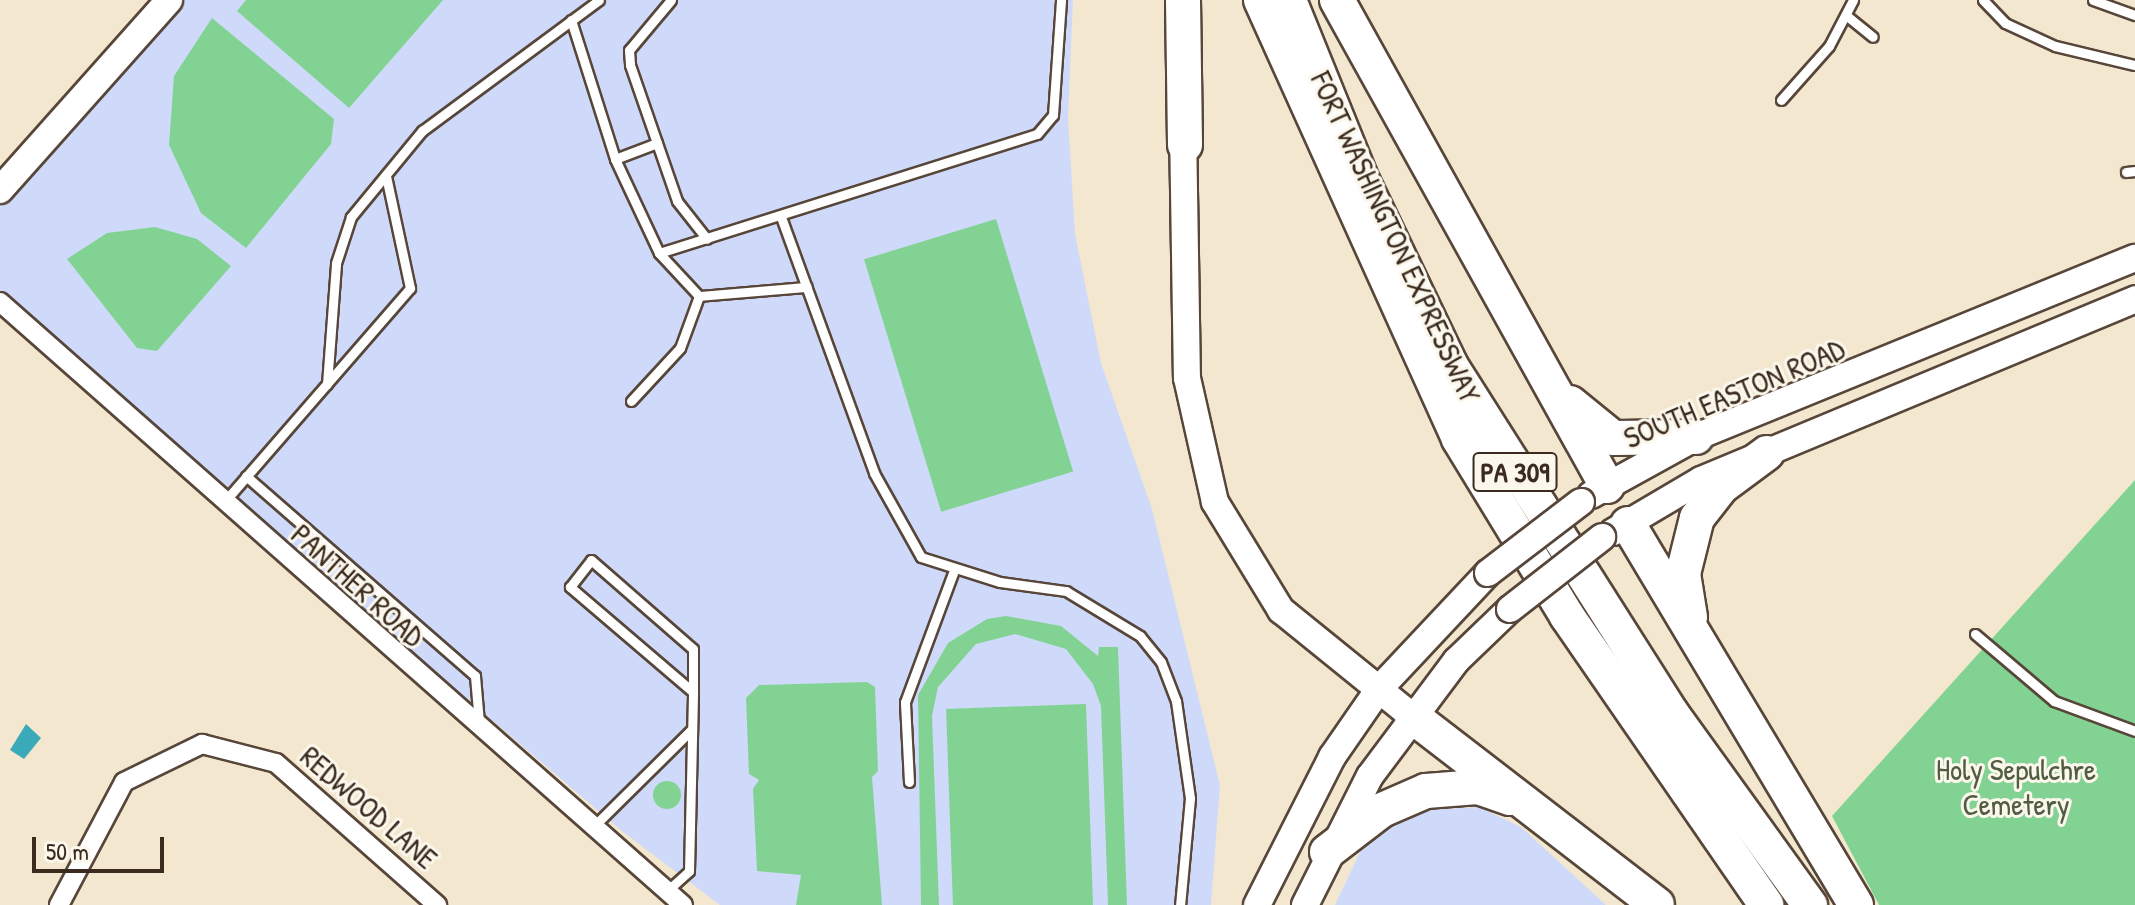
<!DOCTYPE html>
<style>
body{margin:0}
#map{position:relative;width:2135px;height:905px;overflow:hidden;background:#f3e8cf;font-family:"Patrick Hand",sans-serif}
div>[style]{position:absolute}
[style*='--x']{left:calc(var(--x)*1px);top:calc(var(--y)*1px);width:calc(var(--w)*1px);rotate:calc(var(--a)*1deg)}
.built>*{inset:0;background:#cfdafa}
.green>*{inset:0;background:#82d393;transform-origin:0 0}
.round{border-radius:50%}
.water>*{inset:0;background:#3aaab8}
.roads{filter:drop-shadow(2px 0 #574639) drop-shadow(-2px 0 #574639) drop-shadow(0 2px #574639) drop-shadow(0 -2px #574639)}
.lane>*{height:9px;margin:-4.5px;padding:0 4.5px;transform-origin:4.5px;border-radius:4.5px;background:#fff}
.street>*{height:18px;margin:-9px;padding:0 9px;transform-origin:9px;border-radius:9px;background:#fff}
.secondary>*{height:26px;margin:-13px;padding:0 13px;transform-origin:13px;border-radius:13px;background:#fff}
.highway>*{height:34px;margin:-17px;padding:0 17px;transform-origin:17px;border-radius:17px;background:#fff}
.bridges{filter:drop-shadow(2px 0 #574639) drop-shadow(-2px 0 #574639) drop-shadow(0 2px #574639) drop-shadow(0 -2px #574639)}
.secondary-bridge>*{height:26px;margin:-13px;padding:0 13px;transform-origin:13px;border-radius:13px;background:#fff}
span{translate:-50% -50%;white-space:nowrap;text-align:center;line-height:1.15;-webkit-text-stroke:6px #fbf7ec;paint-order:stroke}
.shield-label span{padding:2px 6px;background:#fbf7ec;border:2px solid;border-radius:6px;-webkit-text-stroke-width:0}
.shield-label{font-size:28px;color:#3b2a1e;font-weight:700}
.street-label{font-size:30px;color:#3b2a1e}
.park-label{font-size:30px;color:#505d41}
.scale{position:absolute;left:32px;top:837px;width:132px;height:36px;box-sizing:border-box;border:4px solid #3b2a1e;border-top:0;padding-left:10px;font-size:24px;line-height:28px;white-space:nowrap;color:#3b2a1e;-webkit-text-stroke:6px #fbf7ec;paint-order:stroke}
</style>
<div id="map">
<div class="built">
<div style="clip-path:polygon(169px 0,1073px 0,1068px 118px,1075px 234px,1101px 363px,1152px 509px,1220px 785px,1211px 905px,720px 905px,623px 832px,0 300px,0 190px)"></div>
<div style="clip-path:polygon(1479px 807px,1521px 827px,1606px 905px,1335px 905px,1360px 852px,1388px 824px,1425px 810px)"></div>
</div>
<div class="green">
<div style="clip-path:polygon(246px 0,443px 0,349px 108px,237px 11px)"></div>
<div style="clip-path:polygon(212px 18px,334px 119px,331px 144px,246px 248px,201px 213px,169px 145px,174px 76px)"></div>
<div style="left:996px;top:219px;width:264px;height:138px;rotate:73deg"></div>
<div style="clip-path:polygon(155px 227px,197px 239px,231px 266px,157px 351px,137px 348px,67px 259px,107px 233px)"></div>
<div style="clip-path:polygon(2135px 480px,2135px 905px,1879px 905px,1832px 816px)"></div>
<div style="clip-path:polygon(1006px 616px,1061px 626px,1098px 656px,1099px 647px,1118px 647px,1127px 905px,1108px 905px,1101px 706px,1093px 684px,1066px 649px,1015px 634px,976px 644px,938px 687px,932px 716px,939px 905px,921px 905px,918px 695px,948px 643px,987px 619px)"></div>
<div style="clip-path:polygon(867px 682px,875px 687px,878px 771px,872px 777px,882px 905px,796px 905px,801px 875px,757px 871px,753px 789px,759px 780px,749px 774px,746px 698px,759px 685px)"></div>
<div style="left:1086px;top:704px;width:201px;height:140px;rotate:88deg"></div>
<div class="round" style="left:653px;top:781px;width:28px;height:28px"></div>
</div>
<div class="water">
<div style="clip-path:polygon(26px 724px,41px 738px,24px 759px,10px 750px)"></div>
</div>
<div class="roads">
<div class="lane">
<div style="--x:671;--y:0;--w:65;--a:130"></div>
<div style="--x:629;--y:50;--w:15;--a:86"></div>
<div style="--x:630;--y:65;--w:144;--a:70.9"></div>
<div style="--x:677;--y:201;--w:48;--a:51.7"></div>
<div style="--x:1983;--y:0;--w:32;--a:46"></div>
<div style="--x:2005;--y:23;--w:55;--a:24.7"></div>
<div style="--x:2055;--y:46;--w:82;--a:13.4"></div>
<div style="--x:2093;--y:0;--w:45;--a:19.7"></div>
<div style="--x:1847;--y:16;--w:33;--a:39"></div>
<div style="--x:571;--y:20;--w:146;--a:72.4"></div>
<div style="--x:615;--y:159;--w:104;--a:64.9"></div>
<div style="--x:659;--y:253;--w:59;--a:47.1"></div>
<div style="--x:699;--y:296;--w:108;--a:-4.8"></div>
<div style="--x:1781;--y:100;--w:72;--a:-48.4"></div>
<div style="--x:1829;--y:46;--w:52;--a:-62.4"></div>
<div style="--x:615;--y:159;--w:45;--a:-20.9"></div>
<div style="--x:2126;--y:172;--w:9;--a:-6"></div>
<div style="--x:781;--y:217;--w:272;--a:70"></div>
<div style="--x:874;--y:473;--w:96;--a:60.8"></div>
<div style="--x:921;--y:557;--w:83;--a:17.6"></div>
<div style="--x:1000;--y:582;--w:67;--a:7.8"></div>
<div style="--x:1066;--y:591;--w:87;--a:31.3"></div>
<div style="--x:1140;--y:636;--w:33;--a:51"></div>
<div style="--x:1161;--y:662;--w:42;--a:69"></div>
<div style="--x:1176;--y:701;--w:98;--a:81.8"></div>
<div style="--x:1190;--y:798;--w:107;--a:95.3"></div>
<div style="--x:659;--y:253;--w:396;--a:-17.5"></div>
<div style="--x:1037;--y:134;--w:25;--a:-50"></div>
<div style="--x:1053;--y:115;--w:115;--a:-86"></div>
<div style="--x:327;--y:384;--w:121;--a:-85.7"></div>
<div style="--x:336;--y:263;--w:48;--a:-71.9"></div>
<div style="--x:351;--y:217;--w:112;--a:-50.5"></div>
<div style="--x:422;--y:131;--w:220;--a:-36.5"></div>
<div style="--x:631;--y:401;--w:72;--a:-47.2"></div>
<div style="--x:680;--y:348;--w:55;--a:-69.9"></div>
<div style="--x:246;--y:476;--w:304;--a:41.1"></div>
<div style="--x:475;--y:676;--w:47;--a:85.1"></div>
<div style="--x:225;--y:501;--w:282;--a:-49"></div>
<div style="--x:410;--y:288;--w:115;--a:-102.1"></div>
<div style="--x:591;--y:560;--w:135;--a:41.1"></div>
<div style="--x:693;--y:649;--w:43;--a:90"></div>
<div style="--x:693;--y:692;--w:162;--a:-139.5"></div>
<div style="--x:570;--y:587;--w:34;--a:-52"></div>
<div style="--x:1975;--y:634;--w:104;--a:40.3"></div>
<div style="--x:2054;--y:701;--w:86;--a:20.3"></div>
<div style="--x:909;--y:782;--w:80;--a:-92.9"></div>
<div style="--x:905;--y:702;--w:141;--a:-69.6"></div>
<div style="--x:593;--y:827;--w:139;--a:-44.7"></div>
<div style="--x:668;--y:890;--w:28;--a:-42"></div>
<div style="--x:689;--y:871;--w:179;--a:-88.7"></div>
</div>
<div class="street">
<div style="--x:0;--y:302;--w:911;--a:41.44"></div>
<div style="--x:59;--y:905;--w:139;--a:-62.1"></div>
<div style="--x:124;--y:782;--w:87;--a:-26"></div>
<div style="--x:202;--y:744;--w:76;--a:14.4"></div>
<div style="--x:276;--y:763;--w:215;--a:41.4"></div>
</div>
<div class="secondary">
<div style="--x:1183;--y:127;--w:251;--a:89.1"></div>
<div style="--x:1187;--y:378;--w:127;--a:77.3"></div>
<div style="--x:1215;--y:502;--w:127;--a:58.6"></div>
<div style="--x:1281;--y:610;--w:169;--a:39"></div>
<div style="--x:0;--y:190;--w:254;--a:-48.3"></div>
<div style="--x:1591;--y:495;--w:120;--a:-28.9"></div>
<div style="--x:1696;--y:437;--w:474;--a:-22.2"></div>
<div style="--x:1613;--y:532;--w:102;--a:-30.6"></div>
<div style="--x:1701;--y:480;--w:470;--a:-22.6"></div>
<div style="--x:1257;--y:905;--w:166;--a:-63.1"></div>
<div style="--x:1332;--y:757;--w:83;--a:-55.3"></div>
<div style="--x:1379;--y:689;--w:159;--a:-46.8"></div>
<div style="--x:1305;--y:905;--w:144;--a:-63.3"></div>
<div style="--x:1370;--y:776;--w:144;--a:-53.2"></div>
<div style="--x:1456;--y:661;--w:75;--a:-43.9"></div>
</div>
<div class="highway">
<div style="--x:1183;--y:0;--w:145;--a:89.2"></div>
<div style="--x:1261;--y:0;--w:482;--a:65.7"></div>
<div style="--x:1459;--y:439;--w:207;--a:58.6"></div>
<div style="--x:1567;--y:616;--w:351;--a:55.4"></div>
<div style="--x:1289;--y:0;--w:190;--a:68"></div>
<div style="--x:1360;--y:176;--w:211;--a:64.4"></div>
<div style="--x:1451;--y:366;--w:412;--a:57.6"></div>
<div style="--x:1672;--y:714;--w:236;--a:54.2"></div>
<div style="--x:1337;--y:0;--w:556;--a:60.95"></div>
<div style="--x:1570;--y:403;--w:55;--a:39.1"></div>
<div style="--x:1613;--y:438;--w:83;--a:-0.7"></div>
<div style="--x:1628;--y:524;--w:444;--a:59.1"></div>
<div style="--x:1690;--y:617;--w:44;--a:-99.2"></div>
<div style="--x:1683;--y:574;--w:58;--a:-76"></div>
<div style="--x:1697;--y:518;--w:39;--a:-52"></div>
<div style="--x:1721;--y:487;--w:57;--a:-36.5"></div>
<div style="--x:1412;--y:716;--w:309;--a:37.6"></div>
<div style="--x:1327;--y:852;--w:69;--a:-37.4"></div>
<div style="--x:1382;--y:810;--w:48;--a:-23.4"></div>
<div style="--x:1426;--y:791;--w:52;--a:-4.4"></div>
<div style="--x:1478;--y:787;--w:34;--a:19"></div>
</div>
</div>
<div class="bridges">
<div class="secondary-bridge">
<div style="--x:1488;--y:573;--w:117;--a:-37.4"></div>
<div style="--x:1510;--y:609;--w:117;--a:-38"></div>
</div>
</div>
<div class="shield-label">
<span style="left:1515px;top:472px">PA 309</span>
</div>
<div class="street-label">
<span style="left:1396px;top:237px;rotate:65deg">FORT WASHINGTON EXPRESSWAY</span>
<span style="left:1734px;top:393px;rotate:-23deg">SOUTH EASTON ROAD</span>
<span style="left:358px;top:585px;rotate:42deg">PANTHER ROAD</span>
<span style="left:369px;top:807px;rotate:41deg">REDWOOD LANE</span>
</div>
<div class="park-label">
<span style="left:2016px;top:786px">Holy Sepulchre<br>Cemetery</span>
</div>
<div class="scale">50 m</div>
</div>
